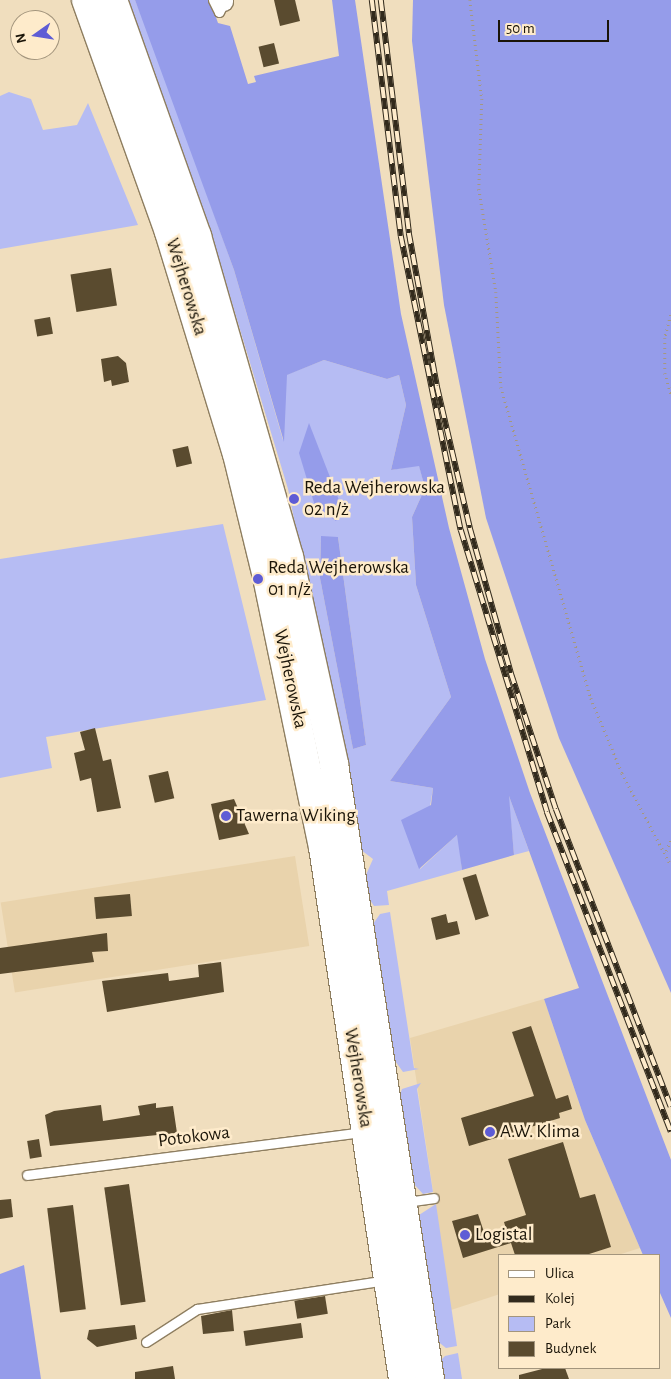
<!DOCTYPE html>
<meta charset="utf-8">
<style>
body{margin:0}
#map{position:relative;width:671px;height:1379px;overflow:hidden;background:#f0debe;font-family:"Alegreya Sans",sans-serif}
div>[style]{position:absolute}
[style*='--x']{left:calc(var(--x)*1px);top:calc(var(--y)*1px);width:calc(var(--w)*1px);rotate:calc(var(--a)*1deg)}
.built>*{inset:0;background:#e9d3ac;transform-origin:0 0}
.green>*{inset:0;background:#b6bcf3}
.forest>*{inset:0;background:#959cea}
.building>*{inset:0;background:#5a4b2f;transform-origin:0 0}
.path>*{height:2.5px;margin-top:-1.25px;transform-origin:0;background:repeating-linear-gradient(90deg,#a5987f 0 1px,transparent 0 5px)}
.roads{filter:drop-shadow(1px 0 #8e7e60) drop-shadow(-1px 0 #8e7e60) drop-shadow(0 1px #8e7e60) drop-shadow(0 -1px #8e7e60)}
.lane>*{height:9px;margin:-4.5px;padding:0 4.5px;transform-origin:4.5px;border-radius:4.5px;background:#fff}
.street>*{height:18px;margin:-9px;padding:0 9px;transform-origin:9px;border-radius:9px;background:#fff}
.primary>*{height:28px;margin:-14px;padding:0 14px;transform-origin:14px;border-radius:14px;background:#fff}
.rail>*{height:5.5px;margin-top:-2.75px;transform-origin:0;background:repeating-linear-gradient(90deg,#feebcb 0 11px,#322a1c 0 22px);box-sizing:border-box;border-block:1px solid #322a1c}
.dots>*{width:14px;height:14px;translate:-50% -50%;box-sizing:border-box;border:2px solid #feebcb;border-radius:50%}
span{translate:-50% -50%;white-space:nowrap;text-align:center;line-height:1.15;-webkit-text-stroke:5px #feebcb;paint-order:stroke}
.street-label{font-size:19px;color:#1a1408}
.poi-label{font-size:19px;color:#1a1408}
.left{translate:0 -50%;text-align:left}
.legend{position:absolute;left:498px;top:1254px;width:162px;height:115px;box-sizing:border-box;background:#feebcb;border:1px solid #a3957d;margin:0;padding:6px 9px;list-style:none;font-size:15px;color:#1a1408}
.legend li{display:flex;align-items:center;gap:10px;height:25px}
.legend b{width:25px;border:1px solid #a3957d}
.north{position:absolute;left:10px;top:10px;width:50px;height:50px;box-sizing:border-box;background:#feebcb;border:1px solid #a3957d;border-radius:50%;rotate:257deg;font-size:14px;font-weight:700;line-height:20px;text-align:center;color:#1a1408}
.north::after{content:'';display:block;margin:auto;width:18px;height:22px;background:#5e5cd5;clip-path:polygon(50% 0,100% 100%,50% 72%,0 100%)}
.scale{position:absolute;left:498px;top:20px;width:111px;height:22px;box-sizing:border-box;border:2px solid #1a1408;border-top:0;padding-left:6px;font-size:15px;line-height:18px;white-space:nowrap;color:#1a1408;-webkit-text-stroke:4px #feebcb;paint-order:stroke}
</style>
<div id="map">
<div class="built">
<div style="left:295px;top:856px;width:91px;height:298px;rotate:81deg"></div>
<div style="clip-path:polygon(544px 999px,585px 1120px,640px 1248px,618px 1255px,500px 1255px,500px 1294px,451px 1310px,410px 1038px)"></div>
</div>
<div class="green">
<div style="clip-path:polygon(evenodd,125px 0,135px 0,155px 49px,234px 270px,283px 440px,286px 375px,324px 360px,387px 379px,399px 375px,406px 405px,391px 470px,419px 465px,425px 488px,412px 517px,416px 585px,451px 697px,390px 781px,433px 788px,420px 869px,458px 834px,462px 870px,387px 891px,389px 905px,374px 906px,368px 897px,365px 877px,373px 859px,361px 850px,288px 489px,220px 263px,125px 0,321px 537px,338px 537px,366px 745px,353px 749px,320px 578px,321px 537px)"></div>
<div style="clip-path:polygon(9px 92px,31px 99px,43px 130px,77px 125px,88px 103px,138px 225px,0 249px,0 96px)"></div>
<div style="clip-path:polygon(223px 524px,266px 700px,46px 737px,52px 768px,0 778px,0 559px)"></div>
<div style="clip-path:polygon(508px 793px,529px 851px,514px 855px)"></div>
<div style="clip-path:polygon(390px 912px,414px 1068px,419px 1069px,403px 1072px,393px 1058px,373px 924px,380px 914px)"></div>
<div style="clip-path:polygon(421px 1083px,417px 1089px,433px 1192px,423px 1194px,412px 1182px,399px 1097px,402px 1089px)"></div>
<div style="clip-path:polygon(436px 1204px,457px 1346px,446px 1348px,436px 1340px,420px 1234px,419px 1215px)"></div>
<div style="clip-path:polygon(458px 1353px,462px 1379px,442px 1379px,439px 1362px,445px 1356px)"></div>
</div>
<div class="forest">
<div style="clip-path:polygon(135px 0,210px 0,218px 23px,230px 26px,248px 84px,256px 82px,254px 76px,339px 56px,332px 0,355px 0,401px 314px,449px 528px,485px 659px,530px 793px,671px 1160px,671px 1318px,660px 1293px,660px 1255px,643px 1255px,585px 1120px,544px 999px,579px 988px,509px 796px,514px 855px,462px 870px,457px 835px,419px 869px,401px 820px,431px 805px,433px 788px,390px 781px,451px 697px,416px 585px,412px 517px,425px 488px,419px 466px,391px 470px,406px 405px,399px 375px,387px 379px,324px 360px,287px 375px,284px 442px,234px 270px)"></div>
<div style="clip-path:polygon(413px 0,671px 0,671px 993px,559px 738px,486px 518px,444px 305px,412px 41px)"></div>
<div style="clip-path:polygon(309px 423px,342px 508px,336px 521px,315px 506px,299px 453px)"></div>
<div style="clip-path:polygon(321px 536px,338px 537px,366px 745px,353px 749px,320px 578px)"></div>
<div style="clip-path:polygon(24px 1265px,41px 1379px,0 1379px,0 1274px)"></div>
</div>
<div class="building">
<div style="clip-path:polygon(274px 0,295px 0,300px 21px,280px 26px)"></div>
<div style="left:274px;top:43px;width:21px;height:16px;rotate:76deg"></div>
<div style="left:111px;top:268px;width:38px;height:41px;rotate:81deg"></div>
<div style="left:50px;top:317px;width:17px;height:16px;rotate:80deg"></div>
<div style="clip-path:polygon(118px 356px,126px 363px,129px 382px,112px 386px,111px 380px,104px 382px,101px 359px)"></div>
<div style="left:188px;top:446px;width:18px;height:16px;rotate:77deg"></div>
<div style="clip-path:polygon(95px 728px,103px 761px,111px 759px,121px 808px,97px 812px,91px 778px,80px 781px,74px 753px,85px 750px,80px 732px)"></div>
<div style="left:168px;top:771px;width:28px;height:20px;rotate:77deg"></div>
<div style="clip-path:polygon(234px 799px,249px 834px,219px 840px,211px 804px)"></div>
<div style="left:476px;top:874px;width:44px;height:14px;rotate:73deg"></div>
<div style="left:130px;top:894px;width:22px;height:36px;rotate:85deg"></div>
<div style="clip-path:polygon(446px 914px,448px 923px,457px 921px,460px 934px,436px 940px,431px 918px)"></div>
<div style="clip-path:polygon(107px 933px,108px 951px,92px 952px,94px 962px,0 974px,0 948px)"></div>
<div style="clip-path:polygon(221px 962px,224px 992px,107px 1012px,102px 981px,168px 973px,169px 981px,199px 977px,198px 965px)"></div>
<div style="clip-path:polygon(531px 1026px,556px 1099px,568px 1095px,572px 1109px,559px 1113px,560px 1118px,469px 1146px,461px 1118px,534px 1096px,512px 1032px)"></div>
<div style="clip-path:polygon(156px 1103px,156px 1108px,173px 1106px,177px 1133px,50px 1146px,45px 1115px,54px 1111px,101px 1105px,103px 1121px,140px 1115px,138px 1106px)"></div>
<div style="left:39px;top:1139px;width:18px;height:12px;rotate:81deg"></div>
<div style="clip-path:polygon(563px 1142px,580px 1198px,595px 1194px,611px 1247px,586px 1255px,515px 1255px,511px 1243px,463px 1258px,452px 1221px,478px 1214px,485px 1235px,506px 1229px,504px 1222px,526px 1215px,508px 1159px)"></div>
<div style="left:129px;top:1184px;width:119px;height:25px;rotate:82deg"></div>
<div style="clip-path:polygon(11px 1199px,13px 1217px,0 1219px,0 1200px)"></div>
<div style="left:73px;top:1205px;width:105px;height:26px;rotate:83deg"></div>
<div style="left:325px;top:1296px;width:18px;height:31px;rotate:81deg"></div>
<div style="clip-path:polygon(232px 1310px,234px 1331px,203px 1334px,201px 1316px)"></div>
<div style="left:301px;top:1323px;width:15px;height:58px;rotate:82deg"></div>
<div style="clip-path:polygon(135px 1325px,137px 1339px,97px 1347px,87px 1339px,89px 1330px)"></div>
<div style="clip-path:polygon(173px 1366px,175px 1379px,135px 1379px,135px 1372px)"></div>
<div style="clip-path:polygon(546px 1368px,565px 1368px,569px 1379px,519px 1379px,519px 1375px)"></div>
</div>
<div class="path">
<div style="--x:470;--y:0;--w:100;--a:83.1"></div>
<div style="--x:482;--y:99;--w:90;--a:91.9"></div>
<div style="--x:479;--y:189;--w:104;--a:80.6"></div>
<div style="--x:496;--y:292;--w:95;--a:87"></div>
<div style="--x:501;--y:387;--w:324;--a:73.9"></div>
<div style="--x:591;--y:698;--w:81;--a:67.5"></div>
<div style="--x:622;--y:773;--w:104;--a:62"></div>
<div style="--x:671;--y:315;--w:24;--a:105"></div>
<div style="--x:665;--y:338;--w:35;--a:90"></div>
<div style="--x:665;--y:373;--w:22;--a:74"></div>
<div style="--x:666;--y:851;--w:13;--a:-67"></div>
</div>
<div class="roads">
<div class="lane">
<div style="--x:213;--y:0;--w:13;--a:63"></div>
<div style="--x:219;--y:12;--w:11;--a:-63"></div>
<div style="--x:27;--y:1175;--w:339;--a:-7.3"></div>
<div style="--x:406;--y:1202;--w:28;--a:-8"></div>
<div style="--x:146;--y:1342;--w:61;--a:-32.9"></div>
<div style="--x:197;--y:1309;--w:191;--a:-8.7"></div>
</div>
<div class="street">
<div style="--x:224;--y:0;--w:2;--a:90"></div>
</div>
<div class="primary">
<div style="--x:86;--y:0;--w:246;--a:70.3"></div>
<div style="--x:169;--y:232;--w:232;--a:73"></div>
<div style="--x:237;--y:454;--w:127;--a:76.3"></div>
<div style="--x:267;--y:577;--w:276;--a:78.3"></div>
<div style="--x:323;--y:847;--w:538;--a:81.45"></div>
<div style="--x:113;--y:0;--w:251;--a:70.4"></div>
<div style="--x:197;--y:236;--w:334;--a:74"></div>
<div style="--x:289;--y:557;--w:212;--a:77.7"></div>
<div style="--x:334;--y:764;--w:622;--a:81.13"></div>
</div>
</div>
<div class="rail">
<div style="--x:372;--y:0;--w:238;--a:83"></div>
<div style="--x:401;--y:236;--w:300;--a:78.5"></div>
<div style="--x:461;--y:530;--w:295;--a:73"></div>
<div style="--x:547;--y:812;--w:343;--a:68.8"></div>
<div style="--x:381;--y:0;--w:235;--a:83.1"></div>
<div style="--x:409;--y:233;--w:156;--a:79.6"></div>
<div style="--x:437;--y:386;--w:146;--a:76.9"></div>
<div style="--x:470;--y:528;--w:151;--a:74.2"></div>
<div style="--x:511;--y:673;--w:143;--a:71.7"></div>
<div style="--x:556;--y:809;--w:319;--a:68.9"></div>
</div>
<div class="dots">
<div style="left:294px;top:499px;background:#5e5cd5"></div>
<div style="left:258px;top:579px;background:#5e5cd5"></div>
<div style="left:226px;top:816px;background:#5e5cd5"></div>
<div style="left:490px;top:1132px;background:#5e5cd5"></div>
<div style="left:465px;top:1235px;background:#5e5cd5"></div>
</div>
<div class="street-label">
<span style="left:186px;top:287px;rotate:73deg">Wejherowska</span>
<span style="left:290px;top:679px;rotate:78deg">Wejherowska</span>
<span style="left:358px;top:1078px;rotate:81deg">Wejherowska</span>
<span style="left:194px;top:1137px;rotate:-7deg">Potokowa</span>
</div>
<div class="poi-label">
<span class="left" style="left:304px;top:499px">Reda Wejherowska<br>02 n/ż</span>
<span class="left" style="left:268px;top:579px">Reda Wejherowska<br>01 n/ż</span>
<span class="left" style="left:236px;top:816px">Tawerna Wiking</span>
<span class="left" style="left:500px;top:1132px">A.W. Klima</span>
<span class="left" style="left:475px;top:1235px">Logistal</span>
</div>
<ul class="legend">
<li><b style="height:6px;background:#fff"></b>Ulica</li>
<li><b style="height:6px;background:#322a1c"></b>Kolej</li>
<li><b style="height:14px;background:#b6bcf3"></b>Park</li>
<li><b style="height:14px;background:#5a4b2f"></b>Budynek</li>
</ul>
<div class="north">N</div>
<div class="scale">50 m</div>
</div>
